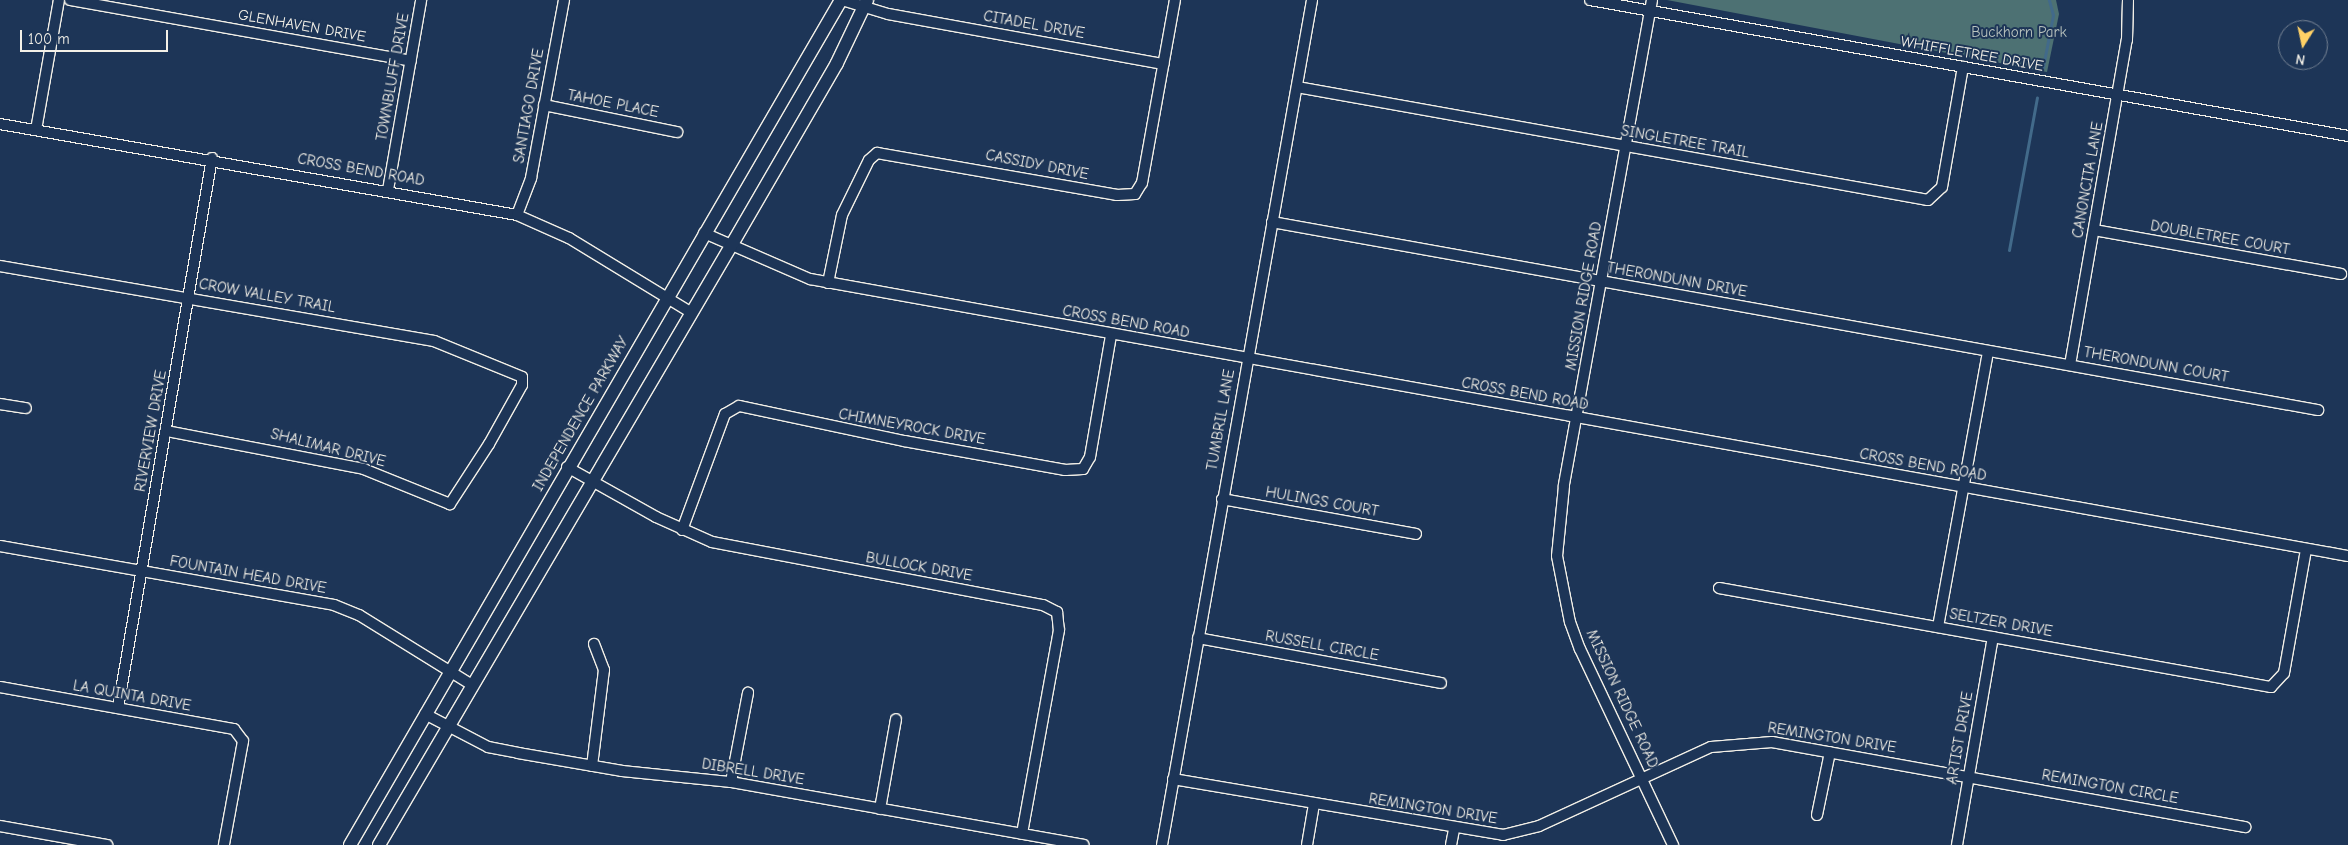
<!DOCTYPE html>
<style>
body{margin:0}
#map{position:relative;width:2348px;height:845px;overflow:hidden;background:#1d3557;font-family:"Comic Neue",sans-serif}
div>[style]{position:absolute}
[style*='--x']{left:calc(var(--x)*1px);top:calc(var(--y)*1px);width:calc(var(--w)*1px);rotate:calc(var(--a)*1deg)}
.green>*{inset:0;background:#4d7173}
.stream>*{height:3px;margin:-1.5px;padding:0 1.5px;transform-origin:1.5px;border-radius:1.5px;background:#426a8a}
.roads{filter:drop-shadow(1px 0 #f4f1e8) drop-shadow(-1px 0 #f4f1e8) drop-shadow(0 1px #f4f1e8) drop-shadow(0 -1px #f4f1e8)}
.minor>*{height:10px;margin:-5px;padding:0 5px;transform-origin:5px;border-radius:5px;background:#1d3557}
.major>*{height:12px;margin:-6px;padding:0 6px;transform-origin:6px;border-radius:6px;background:#1d3557}
span{translate:-50% -50%;white-space:nowrap;text-align:center;line-height:1.15;-webkit-text-stroke:4px #1d3557;paint-order:stroke}
.street-label{font-size:15px;color:#f4f1e8}
.park-label{font-size:15px;color:#bac4bf}
.north{position:absolute;left:2278px;top:20px;width:50px;height:50px;box-sizing:border-box;background:#1d3557;border:1px solid #738091;border-radius:50%;rotate:190deg;font-size:14px;font-weight:700;line-height:20px;text-align:center;color:#f4f1e8}
.north::after{content:'';display:block;margin:auto;width:18px;height:22px;background:#ffd166;clip-path:polygon(50% 0,100% 100%,50% 72%,0 100%)}
.scale{position:absolute;left:20px;top:30px;width:148px;height:22px;box-sizing:border-box;border:2px solid #f4f1e8;border-top:0;padding-left:6px;font-size:15px;line-height:18px;white-space:nowrap;color:#f4f1e8;-webkit-text-stroke:4px #1d3557;paint-order:stroke}
</style>
<div id="map">
<div class="green">
<div style="clip-path:polygon(1667px 0,2056px 0,2059px 14px,2047px 72px)"></div>
</div>
<div class="stream">
<div style="--x:2043;--y:67;--w:53;--a:-79.1"></div>
<div style="--x:2053;--y:15;--w:16;--a:-105"></div>
<div style="--x:2009;--y:250;--w:155;--a:-79.6"></div>
</div>
<div class="roads">
<div class="minor">
<div style="--x:70;--y:0;--w:346;--a:10.1"></div>
<div style="--x:842;--y:0;--w:48;--a:16.9"></div>
<div style="--x:888;--y:14;--w:280;--a:10.3"></div>
<div style="--x:1590;--y:0;--w:770;--a:10.17"></div>
<div style="--x:1652;--y:0;--w:494;--a:100.3"></div>
<div style="--x:1564;--y:486;--w:70;--a:95.7"></div>
<div style="--x:1557;--y:556;--w:67;--a:78.9"></div>
<div style="--x:1570;--y:622;--w:29;--a:70"></div>
<div style="--x:1580;--y:649;--w:217;--a:64.6"></div>
<div style="--x:1297;--y:87;--w:641;--a:10.15"></div>
<div style="--x:1928;--y:200;--w:19;--a:-43"></div>
<div style="--x:1942;--y:187;--w:122;--a:-80.1"></div>
<div style="--x:544;--y:105;--w:136;--a:11.5"></div>
<div style="--x:0;--y:124;--w:525;--a:9.98"></div>
<div style="--x:517;--y:215;--w:57;--a:23.9"></div>
<div style="--x:569;--y:238;--w:144;--a:31.4"></div>
<div style="--x:36;--y:130;--w:132;--a:-80"></div>
<div style="--x:388;--y:190;--w:193;--a:-80.1"></div>
<div style="--x:517;--y:215;--w:40;--a:-69"></div>
<div style="--x:531;--y:178;--w:181;--a:-79.5"></div>
<div style="--x:1272;--y:222;--w:1063;--a:10.19"></div>
<div style="--x:2094;--y:230;--w:251;--a:10.1"></div>
<div style="--x:704;--y:233;--w:116;--a:23.5"></div>
<div style="--x:810;--y:279;--w:1563;--a:10.21"></div>
<div style="--x:0;--y:266;--w:440;--a:9.8"></div>
<div style="--x:434;--y:341;--w:95;--a:22.2"></div>
<div style="--x:522;--y:377;--w:8;--a:90"></div>
<div style="--x:522;--y:385;--w:68;--a:119.2"></div>
<div style="--x:489;--y:444;--w:72;--a:123"></div>
<div style="--x:450;--y:504;--w:93;--a:-157.9"></div>
<div style="--x:364;--y:469;--w:202;--a:-169.1"></div>
<div style="--x:828;--y:283;--w:69;--a:-78.4"></div>
<div style="--x:842;--y:215;--w:61;--a:-63.9"></div>
<div style="--x:869;--y:160;--w:11;--a:-41"></div>
<div style="--x:877;--y:153;--w:244;--a:9.9"></div>
<div style="--x:1117;--y:195;--w:18;--a:-3"></div>
<div style="--x:1135;--y:194;--w:13;--a:-58"></div>
<div style="--x:1142;--y:183;--w:186;--a:-79.8"></div>
<div style="--x:2070;--y:365;--w:330;--a:-80.1"></div>
<div style="--x:2127;--y:40;--w:40;--a:-88.6"></div>
<div style="--x:0;--y:404;--w:26;--a:9"></div>
<div style="--x:567;--y:467;--w:102;--a:29.3"></div>
<div style="--x:656;--y:517;--w:61;--a:24.1"></div>
<div style="--x:712;--y:542;--w:337;--a:10.8"></div>
<div style="--x:1043;--y:605;--w:16;--a:27"></div>
<div style="--x:1057;--y:612;--w:18;--a:84"></div>
<div style="--x:1059;--y:630;--w:207;--a:100.3"></div>
<div style="--x:1222;--y:499;--w:197;--a:10.2"></div>
<div style="--x:682;--y:530;--w:124;--a:-69.7"></div>
<div style="--x:725;--y:414;--w:16;--a:-30"></div>
<div style="--x:739;--y:406;--w:169;--a:12"></div>
<div style="--x:904;--y:441;--w:164;--a:10.2"></div>
<div style="--x:1065;--y:470;--w:18;--a:-3"></div>
<div style="--x:1083;--y:469;--w:14;--a:-60"></div>
<div style="--x:1090;--y:457;--w:124;--a:-80.2"></div>
<div style="--x:0;--y:546;--w:339;--a:10"></div>
<div style="--x:334;--y:605;--w:27;--a:22"></div>
<div style="--x:359;--y:615;--w:133;--a:31.8"></div>
<div style="--x:1719;--y:588;--w:561;--a:10.17"></div>
<div style="--x:2271;--y:687;--w:19;--a:-47"></div>
<div style="--x:2284;--y:673;--w:126;--a:-79.9"></div>
<div style="--x:1938;--y:627;--w:280;--a:-79.7"></div>
<div style="--x:1198;--y:638;--w:247;--a:10.5"></div>
<div style="--x:0;--y:687;--w:238;--a:10.2"></div>
<div style="--x:234;--y:729;--w:15;--a:53"></div>
<div style="--x:243;--y:741;--w:106;--a:100.4"></div>
<div style="--x:118;--y:708;--w:558;--a:-80.3"></div>
<div style="--x:425;--y:714;--w:71;--a:27.6"></div>
<div style="--x:488;--y:747;--w:31;--a:11"></div>
<div style="--x:518;--y:753;--w:106;--a:9.8"></div>
<div style="--x:622;--y:771;--w:110;--a:5.8"></div>
<div style="--x:731;--y:782;--w:358;--a:10.1"></div>
<div style="--x:592;--y:766;--w:97;--a:-82.9"></div>
<div style="--x:604;--y:670;--w:28;--a:-111"></div>
<div style="--x:1173;--y:779;--w:335;--a:9.6"></div>
<div style="--x:1503;--y:835;--w:37;--a:-14"></div>
<div style="--x:1539;--y:826;--w:189;--a:-24.7"></div>
<div style="--x:1711;--y:747;--w:61;--a:-4.7"></div>
<div style="--x:1772;--y:742;--w:481;--a:10.2"></div>
<div style="--x:731;--y:782;--w:91;--a:-79.2"></div>
<div style="--x:880;--y:809;--w:91;--a:-79.9"></div>
<div style="--x:1817;--y:815;--w:64;--a:-78.3"></div>
<div style="--x:0;--y:826;--w:109;--a:10.1"></div>
<div style="--x:1162;--y:845;--w:858;--a:-79.93"></div>
<div style="--x:1307;--y:845;--w:42;--a:-80.3"></div>
<div style="--x:1451;--y:845;--w:15;--a:-79"></div>
<div style="--x:1957;--y:845;--w:211;--a:-80.2"></div>
</div>
<div class="major">
<div style="--x:350;--y:845;--w:977;--a:-59.84"></div>
<div style="--x:379;--y:845;--w:695;--a:-59.56"></div>
<div style="--x:731;--y:246;--w:211;--a:-59.9"></div>
<div style="--x:837;--y:63;--w:70;--a:-64.5"></div>
</div>
</div>
<div class="street-label">
<span style="left:1034px;top:25px;rotate:10deg">CITADEL DRIVE</span>
<span style="left:302px;top:26px;rotate:10deg">GLENHAVEN DRIVE</span>
<span style="left:1972px;top:54px;rotate:10deg">WHIFFLETREE DRIVE</span>
<span style="left:393px;top:77px;rotate:-80deg">TOWNBLUFF DRIVE</span>
<span style="left:613px;top:104px;rotate:11deg">TAHOE PLACE</span>
<span style="left:529px;top:106px;rotate:-80deg">SANTIAGO DRIVE</span>
<span style="left:1685px;top:142px;rotate:10deg">SINGLETREE TRAIL</span>
<span style="left:1037px;top:165px;rotate:11deg">CASSIDY DRIVE</span>
<span style="left:361px;top:170px;rotate:10deg">CROSS BEND ROAD</span>
<span style="left:2088px;top:180px;rotate:-80deg">CANONCITA LANE</span>
<span style="left:2220px;top:238px;rotate:10deg">DOUBLETREE COURT</span>
<span style="left:1677px;top:280px;rotate:10deg">THERONDUNN DRIVE</span>
<span style="left:267px;top:296px;rotate:10deg">CROW VALLEY TRAIL</span>
<span style="left:1584px;top:296px;rotate:-80deg">MISSION RIDGE ROAD</span>
<span style="left:1126px;top:322px;rotate:10deg">CROSS BEND ROAD</span>
<span style="left:2156px;top:365px;rotate:10deg">THERONDUNN COURT</span>
<span style="left:1525px;top:394px;rotate:10deg">CROSS BEND ROAD</span>
<span style="left:581px;top:414px;rotate:-60deg">INDEPENDENCE PARKWAY</span>
<span style="left:1221px;top:420px;rotate:-80deg">TUMBRIL LANE</span>
<span style="left:912px;top:427px;rotate:10deg">CHIMNEYROCK DRIVE</span>
<span style="left:151px;top:431px;rotate:-80deg">RIVERVIEW DRIVE</span>
<span style="left:328px;top:448px;rotate:14deg">SHALIMAR DRIVE</span>
<span style="left:1923px;top:465px;rotate:10deg">CROSS BEND ROAD</span>
<span style="left:1322px;top:502px;rotate:10deg">HULINGS COURT</span>
<span style="left:919px;top:567px;rotate:10deg">BULLOCK DRIVE</span>
<span style="left:248px;top:575px;rotate:10deg">FOUNTAIN HEAD DRIVE</span>
<span style="left:2001px;top:623px;rotate:10deg">SELTZER DRIVE</span>
<span style="left:1322px;top:646px;rotate:10deg">RUSSELL CIRCLE</span>
<span style="left:132px;top:696px;rotate:10deg">LA QUINTA DRIVE</span>
<span style="left:1622px;top:699px;rotate:65deg">MISSION RIDGE ROAD</span>
<span style="left:1832px;top:738px;rotate:9deg">REMINGTON DRIVE</span>
<span style="left:1960px;top:738px;rotate:-80deg">ARTIST DRIVE</span>
<span style="left:753px;top:772px;rotate:9deg">DIBRELL DRIVE</span>
<span style="left:2110px;top:787px;rotate:10deg">REMINGTON CIRCLE</span>
<span style="left:1433px;top:809px;rotate:9deg">REMINGTON DRIVE</span>
</div>
<div class="park-label">
<span style="left:2019px;top:33px">Buckhorn Park</span>
</div>
<div class="north">N</div>
<div class="scale">100 m</div>
</div>
